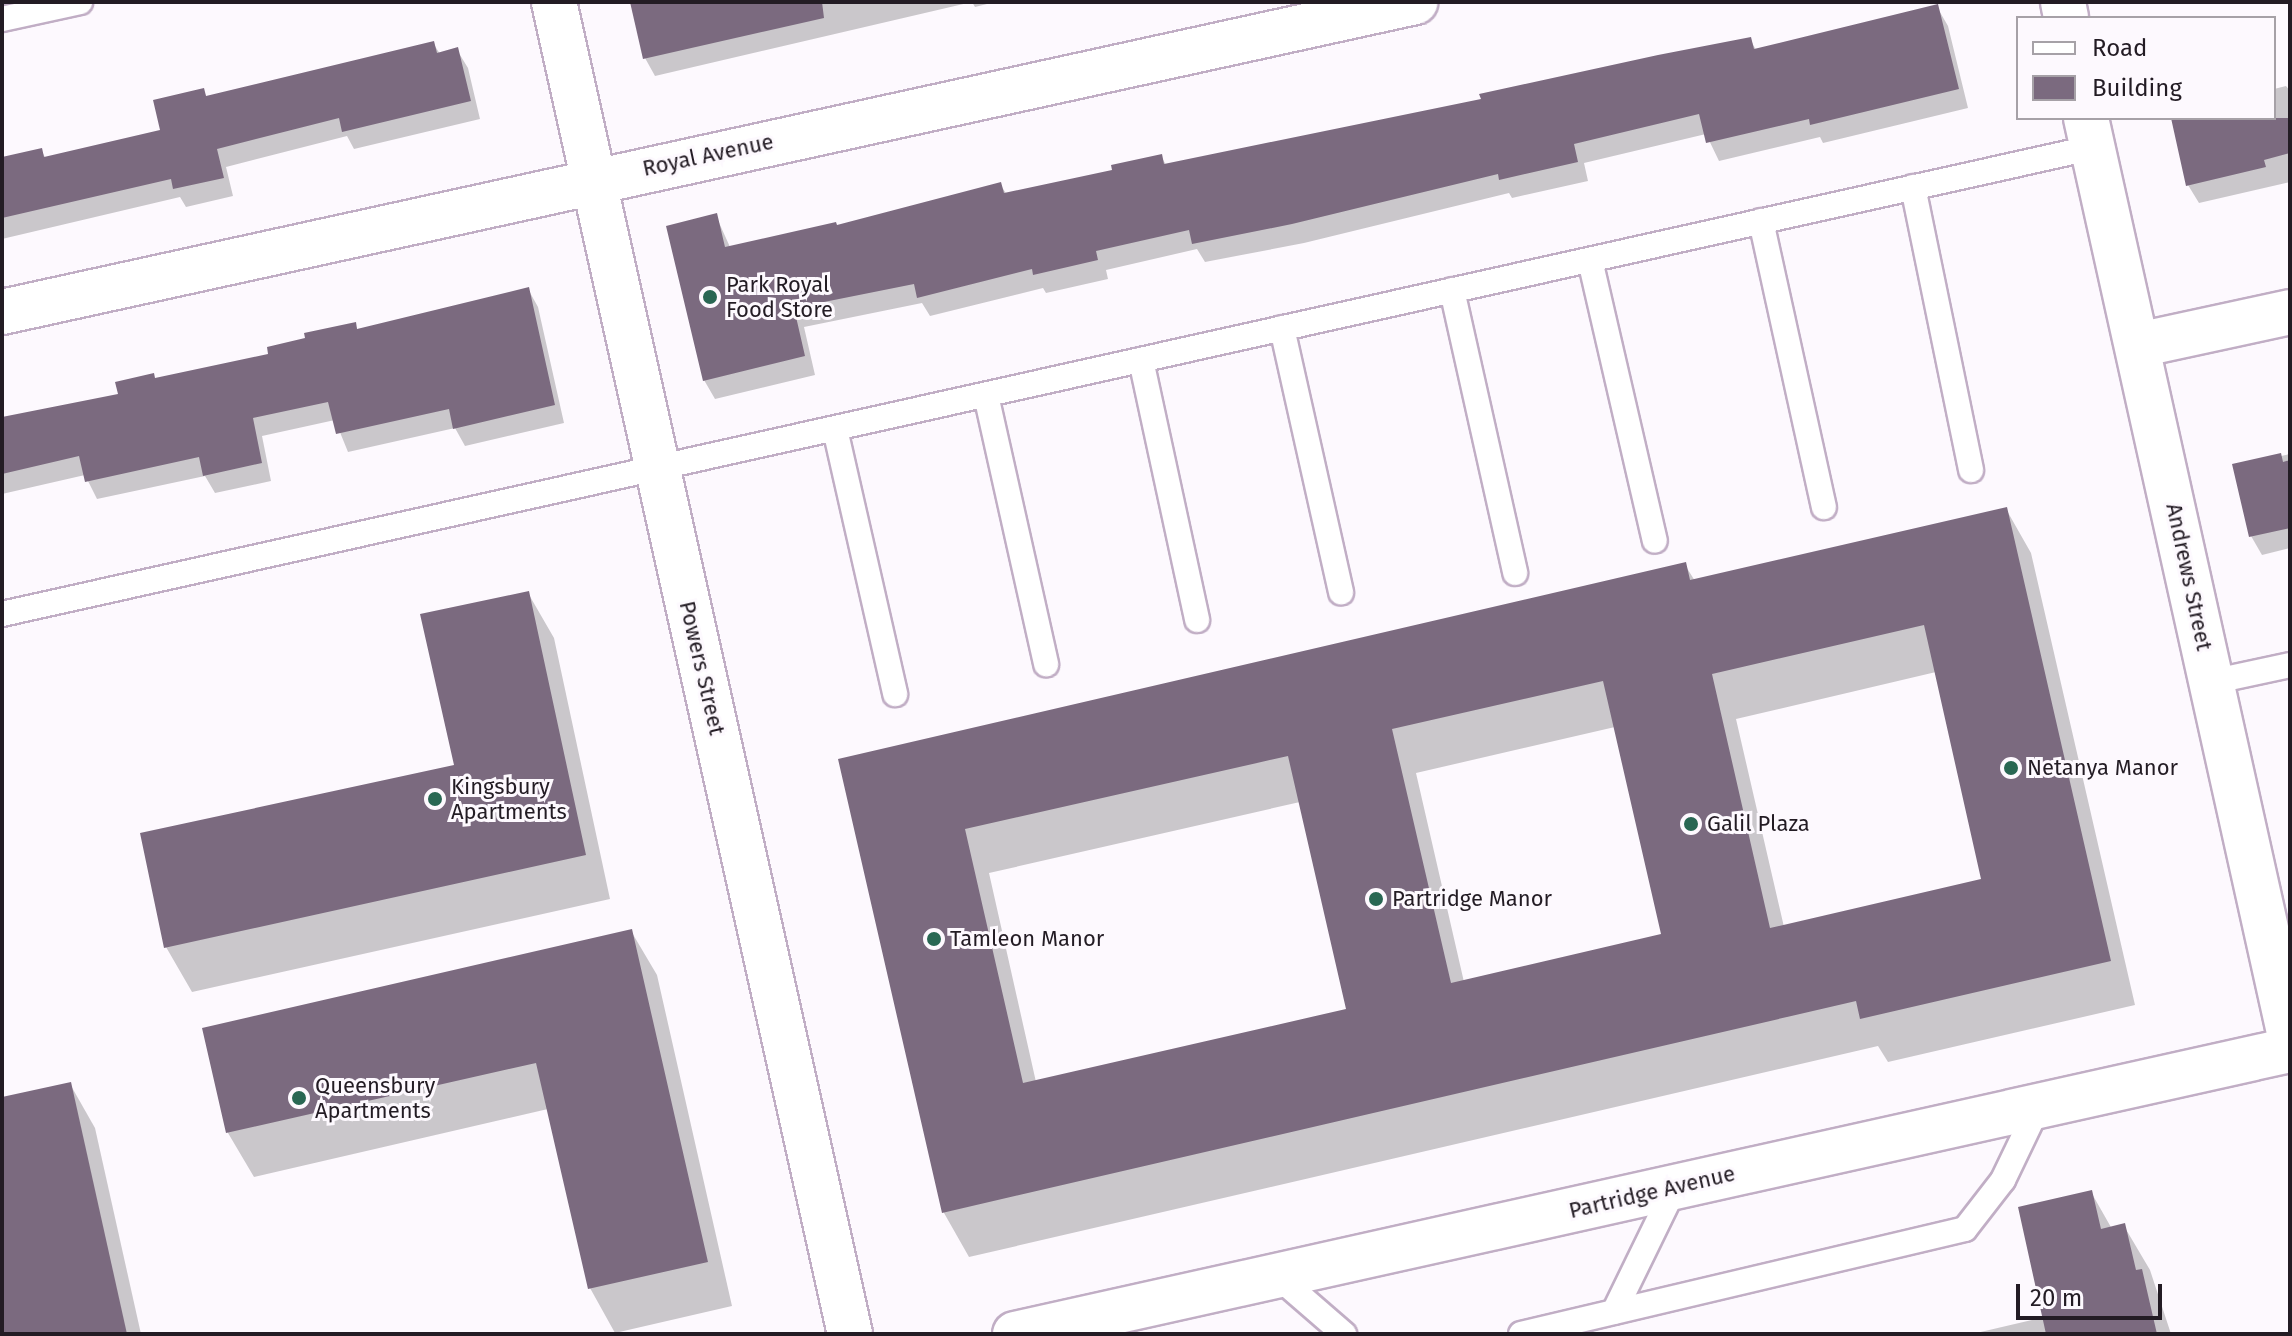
<!DOCTYPE html>
<style>
body{margin:0}
#map{position:relative;width:2292px;height:1336px;overflow:hidden;background:#fdf9fe;font-family:"Fira Sans",sans-serif}
div>[style]{position:absolute}
[style*='--x']{left:calc(var(--x)*1px);top:calc(var(--y)*1px);width:calc(var(--w)*1px);rotate:calc(var(--a)*1deg)}
.shadow>*{inset:0;background:#0003}
.building>*{inset:0;background:#7b6a7f}
.roads{filter:drop-shadow(2px 0 #c1aec5) drop-shadow(-2px 0 #c1aec5) drop-shadow(0 2px #c1aec5) drop-shadow(0 -2px #c1aec5)}
.service>*{height:24px;margin:-12px;padding:0 12px;transform-origin:12px;border-radius:12px;background:#fff}
.minor>*{height:44px;margin:-22px;padding:0 22px;transform-origin:22px;border-radius:22px;background:#fff}
.secondary>*{height:44px;margin:-22px;padding:0 22px;transform-origin:22px;border-radius:22px;background:#fff}
.dots>*{width:22px;height:22px;translate:-50% -50%;box-sizing:border-box;border:4px solid #fdf9fe;border-radius:50%}
span{translate:-50% -50%;white-space:nowrap;text-align:center;line-height:1.15;-webkit-text-stroke:6px #fdf9fe;paint-order:stroke}
.street-label{font-size:22px;color:#231c24}
.poi-label{font-size:22px;color:#231c24}
.left{translate:0 -50%;text-align:left}
.frame{position:absolute;inset:0;border:4px solid #231c24;pointer-events:none}
.legend{position:absolute;left:2016px;top:16px;width:260px;height:104px;box-sizing:border-box;background:#fdf9fe;border:2px solid #a6a1a7;margin:0;padding:10px 14px;list-style:none;font-size:24px;color:#231c24}
.legend li{display:flex;align-items:center;gap:16px;height:40px}
.legend b{width:40px;border:2px solid #a6a1a7}
.scale{position:absolute;left:2016px;top:1284px;width:146px;height:36px;box-sizing:border-box;border:4px solid #231c24;border-top:0;padding-left:10px;font-size:24px;line-height:28px;white-space:nowrap;color:#231c24;-webkit-text-stroke:6px #fdf9fe;paint-order:stroke}
</style>
<div id="map">
<div class="shadow">
<div style="clip-path:polygon(631px 2px,995px 2px,975px 7px,972px 2px,655px 76px,645px 58px)"></div>
<div style="clip-path:polygon(1937px 7px,1948px 26px,1968px 108px,1823px 143px,1820px 137px,1719px 161px,1706px 134px,1584px 163px,1588px 181px,1512px 198px,1509px 193px,1304px 243px,1205px 262px,1197px 249px,1106px 270px,1108px 279px,1046px 293px,1043px 288px,930px 316px,922px 303px,804px 327px,815px 375px,715px 399px,704px 380px,716px 216px,730px 247px,837px 227px,1000px 184px,1007px 195px,1114px 171px,1161px 156px,1166px 165px,1483px 101px,1750px 39px,1756px 50px)"></div>
<div style="clip-path:polygon(433px 43px,440px 54px,457px 50px,468px 68px,480px 119px,354px 149px,347px 136px,226px 167px,233px 196px,186px 207px,180px 197px,2px 239px,2px 159px,41px 150px,46px 159px,162px 132px,203px 90px,207px 98px)"></div>
<div style="clip-path:polygon(2286px 86px,2290px 91px,2290px 182px,2199px 203px,2188px 185px,2173px 118px,2274px 118px,2274px 89px)"></div>
<div style="clip-path:polygon(528px 289px,538px 307px,564px 423px,465px 446px,455px 428px,348px 452px,335px 420px,262px 436px,271px 481px,215px 493px,205px 476px,97px 499px,85px 475px,2px 494px,2px 419px,120px 396px,155px 380px,271px 355px,355px 324px,358px 331px)"></div>
<div style="clip-path:polygon(2290px 454px,2290px 548px,2262px 555px,2251px 536px,2235px 466px)"></div>
<div style="clip-path:polygon(evenodd,2006px 509px,2031px 553px,2135px 1005px,1888px 1062px,1878px 1046px,969px 1257px,944px 1213px,840px 761px,1685px 565px,1695px 581px,2006px 509px,1936px 672px,1983px 880px,1784px 927px,1736px 719px,1936px 672px,2006px 509px,1615px 727px,1663px 936px,1464px 982px,1416px 773px,1615px 727px,2006px 509px,1300px 802px,1348px 1011px,1036px 1082px,989px 873px,1300px 802px)"></div>
<div style="clip-path:polygon(528px 593px,554px 638px,610px 899px,192px 992px,166px 947px,456px 767px)"></div>
<div style="clip-path:polygon(631px 931px,657px 975px,732px 1306px,615px 1333px,590px 1288px,548px 1109px,254px 1177px,228px 1133px,204px 1029px)"></div>
<div style="clip-path:polygon(70px 1084px,95px 1128px,141px 1334px,2px 1334px,2px 1099px)"></div>
<div style="clip-path:polygon(2091px 1192px,2112px 1229px,2124px 1226px,2150px 1270px,2171px 1334px,1972px 1334px,2045px 1317px)"></div>
</div>
<div class="building">
<div style="clip-path:polygon(630px 2px,822px 2px,824px 18px,643px 59px)"></div>
<div style="clip-path:polygon(1938px 4px,1959px 89px,1810px 125px,1809px 119px,1706px 143px,1699px 114px,1574px 144px,1578px 162px,1499px 180px,1498px 174px,1292px 224px,1192px 244px,1189px 230px,1096px 251px,1098px 260px,1033px 275px,1032px 269px,917px 298px,914px 284px,794px 308px,805px 356px,703px 381px,666px 226px,717px 213px,725px 247px,836px 222px,837px 225px,1001px 182px,1004px 193px,1112px 170px,1111px 165px,1162px 154px,1164px 164px,1481px 99px,1479px 94px,1658px 55px,1751px 37px,1754px 49px)"></div>
<div style="clip-path:polygon(434px 41px,437px 53px,458px 47px,471px 101px,342px 132px,339px 118px,217px 149px,224px 178px,173px 189px,171px 179px,2px 218px,2px 157px,42px 148px,44px 157px,160px 130px,153px 100px,204px 88px,206px 96px)"></div>
<div style="clip-path:polygon(2171px 118px,2290px 118px,2290px 153px,2264px 160px,2266px 167px,2186px 186px)"></div>
<div style="clip-path:polygon(529px 287px,555px 405px,453px 429px,449px 409px,336px 434px,328px 402px,253px 418px,262px 463px,203px 476px,199px 457px,85px 482px,79px 456px,2px 474px,2px 417px,118px 394px,115px 382px,154px 373px,155px 378px,268px 354px,267px 347px,305px 338px,304px 333px,356px 322px,357px 329px)"></div>
<div style="clip-path:polygon(2281px 453px,2283px 462px,2290px 460px,2290px 528px,2249px 537px,2232px 464px)"></div>
<div style="clip-path:polygon(evenodd,2007px 507px,2111px 961px,1860px 1019px,1856px 1001px,942px 1213px,838px 759px,1686px 562px,1690px 580px,2007px 507px,1924px 625px,1981px 879px,1770px 928px,1712px 674px,1924px 625px,2007px 507px,1603px 681px,1661px 934px,1451px 983px,1392px 729px,1603px 681px,2007px 507px,1288px 756px,1346px 1009px,1023px 1083px,965px 829px,1288px 756px)"></div>
<div style="clip-path:polygon(529px 591px,586px 855px,164px 948px,140px 833px,454px 765px,420px 614px)"></div>
<div style="clip-path:polygon(632px 929px,708px 1262px,588px 1289px,536px 1063px,226px 1133px,202px 1028px)"></div>
<div style="clip-path:polygon(71px 1082px,127px 1334px,2px 1334px,2px 1097px)"></div>
<div style="clip-path:polygon(2092px 1190px,2101px 1229px,2125px 1223px,2136px 1270px,2142px 1269px,2157px 1334px,2046px 1334px,2018px 1207px)"></div>
</div>
<div class="roads">
<div class="service">
<div style="--x:2;--y:19;--w:80;--a:-12.3"></div>
<div style="--x:1913;--y:187;--w:289;--a:78.4"></div>
<div style="--x:1761;--y:221;--w:293;--a:77.6"></div>
<div style="--x:1590;--y:260;--w:288;--a:77"></div>
<div style="--x:1452;--y:290;--w:290;--a:77.4"></div>
<div style="--x:1282;--y:328;--w:271;--a:77.4"></div>
<div style="--x:1141;--y:360;--w:266;--a:77.8"></div>
<div style="--x:986;--y:395;--w:276;--a:77.4"></div>
<div style="--x:835;--y:429;--w:272;--a:77.2"></div>
<div style="--x:2;--y:614;--w:2140;--a:-12.58"></div>
<div style="--x:2211;--y:682;--w:81;--a:-12.1"></div>
<div style="--x:1277;--y:1276;--w:89;--a:40.9"></div>
<div style="--x:1614;--y:1312;--w:139;--a:-64"></div>
<div style="--x:1521;--y:1334;--w:456;--a:-13.3"></div>
<div style="--x:1965;--y:1229;--w:62;--a:-52.2"></div>
<div style="--x:2003;--y:1180;--w:81;--a:-64.4"></div>
</div>
<div class="minor">
<div style="--x:554;--y:2;--w:1364;--a:77.47"></div>
<div style="--x:2063;--y:2;--w:16;--a:79"></div>
<div style="--x:2086;--y:118;--w:941;--a:77.48"></div>
<div style="--x:2;--y:312;--w:1447;--a:-12.37"></div>
<div style="--x:2138;--y:345;--w:156;--a:-12.2"></div>
</div>
<div class="secondary">
<div style="--x:1015;--y:1334;--w:1306;--a:-12.56"></div>
</div>
</div>
<div class="dots">
<div style="left:710px;top:297px;background:#296753"></div>
<div style="left:2011px;top:768px;background:#296753"></div>
<div style="left:435px;top:799px;background:#296753"></div>
<div style="left:1691px;top:824px;background:#296753"></div>
<div style="left:1376px;top:899px;background:#296753"></div>
<div style="left:934px;top:939px;background:#296753"></div>
<div style="left:299px;top:1098px;background:#296753"></div>
</div>
<div class="street-label">
<span style="left:708px;top:155px;rotate:-12deg">Royal Avenue</span>
<span style="left:2189px;top:577px;rotate:78deg">Andrews Street</span>
<span style="left:702px;top:668px;rotate:77deg">Powers Street</span>
<span style="left:1652px;top:1192px;rotate:-13deg">Partridge Avenue</span>
</div>
<div class="poi-label">
<span class="left" style="left:726px;top:297px">Park Royal<br>Food Store</span>
<span class="left" style="left:2027px;top:768px">Netanya Manor</span>
<span class="left" style="left:451px;top:799px">Kingsbury<br>Apartments</span>
<span class="left" style="left:1707px;top:824px">Galil Plaza</span>
<span class="left" style="left:1392px;top:899px">Partridge Manor</span>
<span class="left" style="left:950px;top:939px">Tamleon Manor</span>
<span class="left" style="left:315px;top:1098px">Queensbury<br>Apartments</span>
</div>
<div class="frame"></div>
<ul class="legend">
<li><b style="height:10px;background:#fff"></b>Road</li>
<li><b style="height:22px;background:#7b6a7f"></b>Building</li>
</ul>
<div class="scale">20 m</div>
</div>
